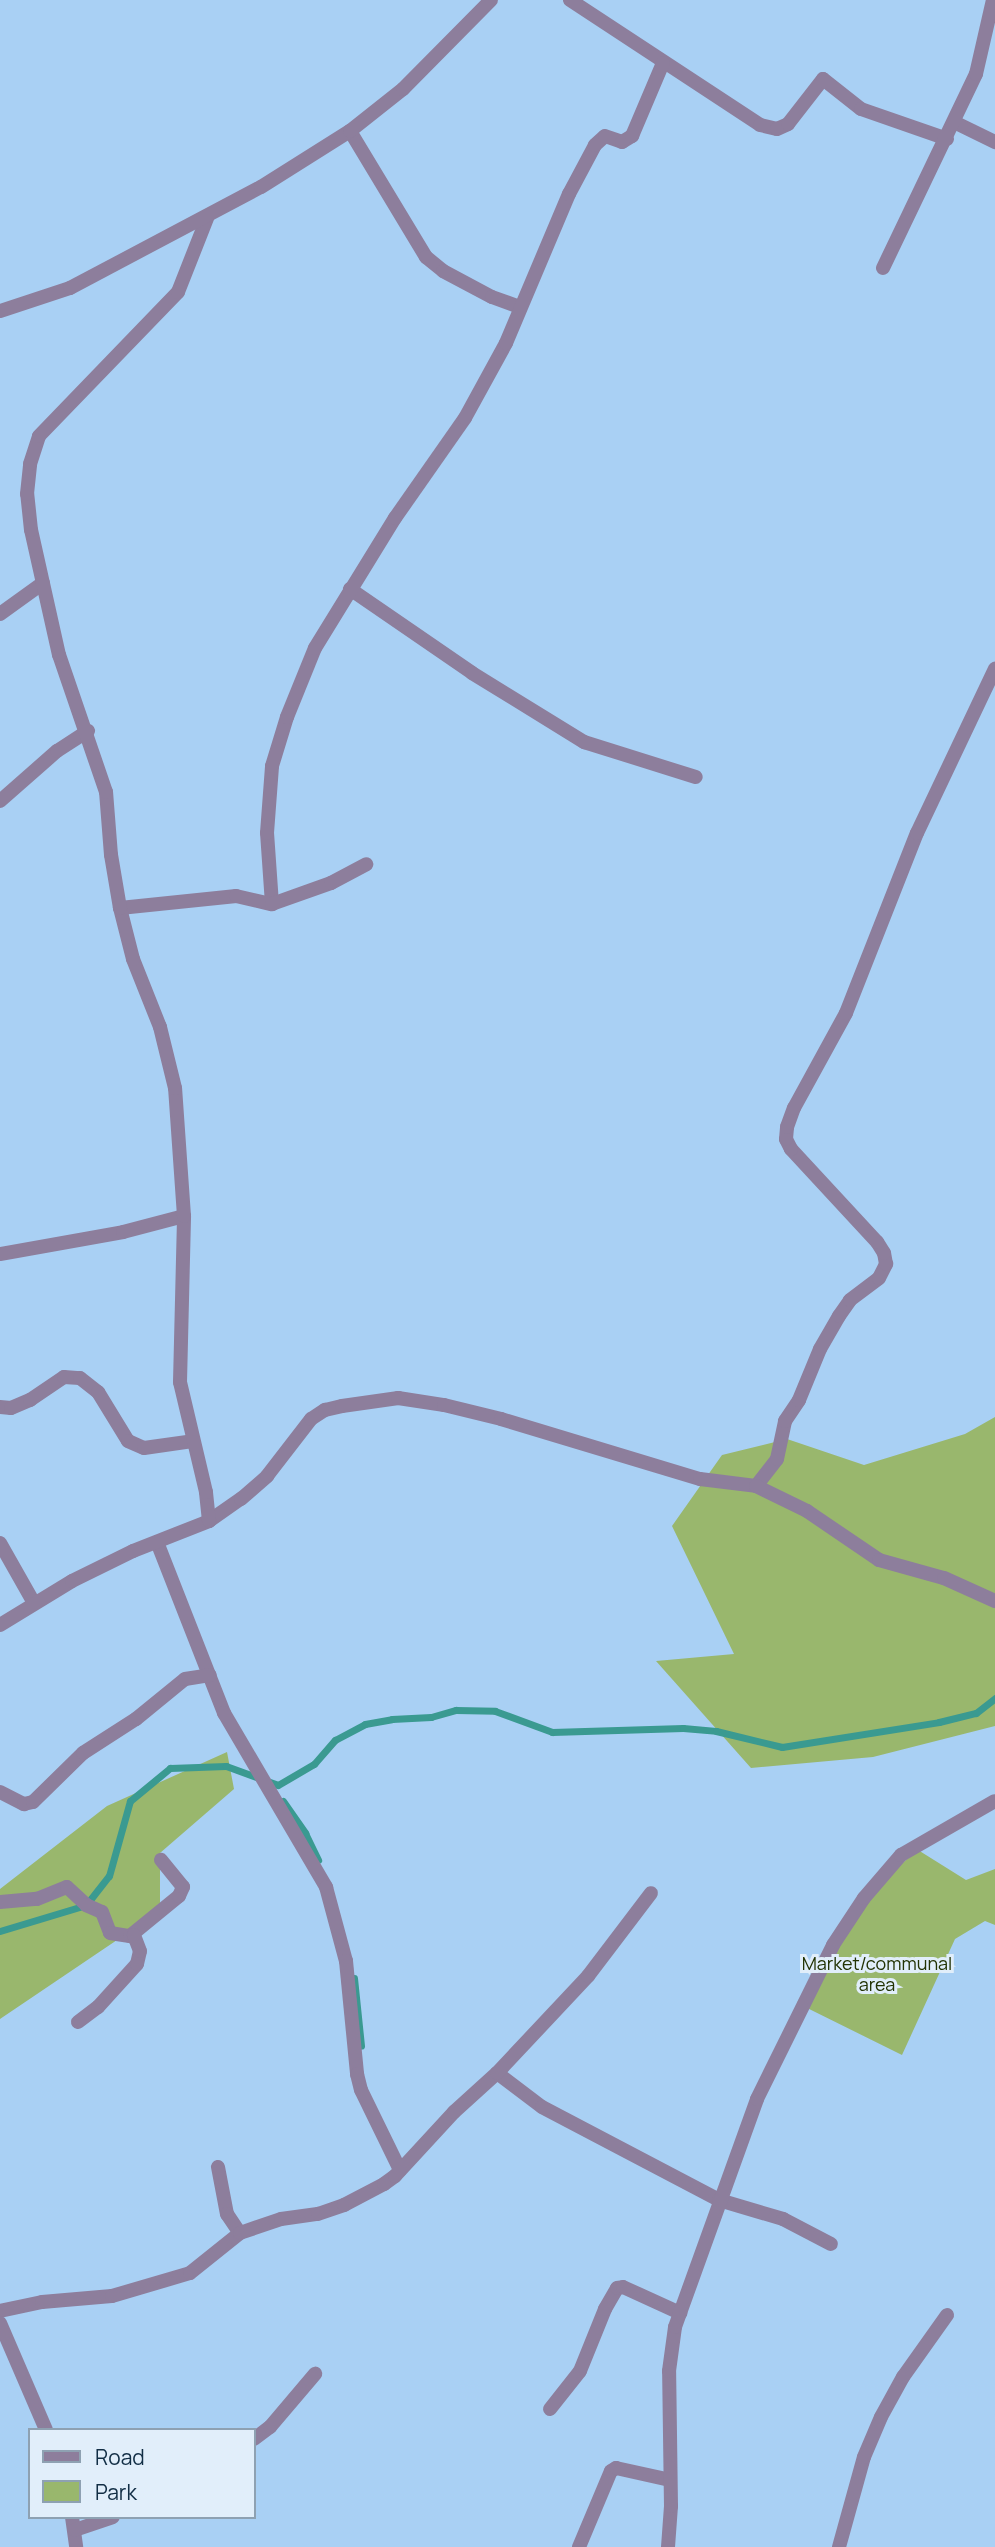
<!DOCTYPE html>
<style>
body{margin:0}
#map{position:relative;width:995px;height:2547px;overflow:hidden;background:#a9d0f4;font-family:Manrope,sans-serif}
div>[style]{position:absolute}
.green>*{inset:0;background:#99b76d}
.stream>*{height:7px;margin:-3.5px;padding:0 3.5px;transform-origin:3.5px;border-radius:3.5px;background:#3a9a91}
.minor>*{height:14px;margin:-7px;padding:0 7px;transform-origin:7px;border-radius:7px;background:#8d7e9c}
.tertiary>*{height:14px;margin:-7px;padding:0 7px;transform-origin:7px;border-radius:7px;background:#8d7e9c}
span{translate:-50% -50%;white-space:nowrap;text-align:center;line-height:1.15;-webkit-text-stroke:6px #e1eefa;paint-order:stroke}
.park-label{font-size:18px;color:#223203}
.legend{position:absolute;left:28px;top:2428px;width:228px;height:91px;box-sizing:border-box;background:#e1eefa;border:2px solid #8ea1b2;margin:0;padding:9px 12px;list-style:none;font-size:21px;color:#122e45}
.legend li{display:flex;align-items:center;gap:14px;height:35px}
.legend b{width:35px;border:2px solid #8ea1b2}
</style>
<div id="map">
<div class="green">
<i style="clip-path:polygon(995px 1417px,995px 1726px,873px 1757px,751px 1768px,656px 1661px,734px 1654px,672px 1526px,722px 1455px,787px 1439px,864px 1465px,965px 1434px)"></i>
<i style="clip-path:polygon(227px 1752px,234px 1789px,160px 1853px,160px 1911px,0 2019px,0 1889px,107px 1806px)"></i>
<i style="clip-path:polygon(918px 1850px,966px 1880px,995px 1869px,995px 1925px,985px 1921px,955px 1939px,902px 2055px,797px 2003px,851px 1906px)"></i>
</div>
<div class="stream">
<i style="left:283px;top:1801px;width:39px;rotate:55deg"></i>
<i style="left:305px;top:1833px;width:30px;rotate:64deg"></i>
<i style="left:0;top:1931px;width:90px;rotate:-16.8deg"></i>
<i style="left:86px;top:1905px;width:37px;rotate:-52deg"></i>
<i style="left:109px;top:1876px;width:78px;rotate:-74.4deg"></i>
<i style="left:130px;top:1801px;width:52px;rotate:-39.5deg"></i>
<i style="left:170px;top:1768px;width:56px;rotate:-2deg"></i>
<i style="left:226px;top:1766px;width:55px;rotate:20.1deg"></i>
<i style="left:278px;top:1785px;width:42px;rotate:-30.3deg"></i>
<i style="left:314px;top:1764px;width:32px;rotate:-49deg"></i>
<i style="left:335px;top:1740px;width:34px;rotate:-28deg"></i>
<i style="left:365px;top:1724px;width:27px;rotate:-10deg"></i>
<i style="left:392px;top:1719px;width:39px;rotate:-3deg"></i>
<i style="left:431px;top:1717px;width:26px;rotate:-16deg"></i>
<i style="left:456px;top:1710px;width:39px;rotate:1deg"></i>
<i style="left:495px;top:1711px;width:61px;rotate:20.2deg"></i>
<i style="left:552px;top:1732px;width:131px;rotate:-1.7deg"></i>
<i style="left:683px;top:1728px;width:33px;rotate:5deg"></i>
<i style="left:716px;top:1731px;width:68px;rotate:13.6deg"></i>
<i style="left:782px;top:1747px;width:159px;rotate:-9deg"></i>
<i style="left:939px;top:1722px;width:38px;rotate:-14deg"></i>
<i style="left:976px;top:1713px;width:24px;rotate:-38deg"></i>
<i style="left:354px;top:1978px;width:68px;rotate:84.1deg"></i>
</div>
<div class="minor">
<i style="left:570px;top:0;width:227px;rotate:33.3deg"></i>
<i style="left:760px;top:125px;width:17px;rotate:13deg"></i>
<i style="left:777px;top:129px;width:12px;rotate:-24deg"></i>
<i style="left:788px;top:124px;width:57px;rotate:-52.1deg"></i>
<i style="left:823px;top:79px;width:48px;rotate:38.3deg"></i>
<i style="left:861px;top:109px;width:91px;rotate:19.2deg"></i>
<i style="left:954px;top:122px;width:46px;rotate:26deg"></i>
<i style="left:350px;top:131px;width:147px;rotate:58.9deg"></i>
<i style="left:426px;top:257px;width:22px;rotate:39deg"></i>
<i style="left:443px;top:271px;width:55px;rotate:28deg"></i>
<i style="left:492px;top:297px;width:29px;rotate:20deg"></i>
<i style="left:883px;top:268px;width:215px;rotate:-64.4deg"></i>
<i style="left:976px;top:74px;width:76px;rotate:-77.1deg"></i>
<i style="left:350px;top:589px;width:148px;rotate:34.5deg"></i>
<i style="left:472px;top:673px;width:132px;rotate:31.6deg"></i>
<i style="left:584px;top:742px;width:117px;rotate:17.4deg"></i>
<i style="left:0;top:614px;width:53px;rotate:-35.8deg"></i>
<i style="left:0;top:801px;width:76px;rotate:-41.3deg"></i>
<i style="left:57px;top:751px;width:37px;rotate:-33deg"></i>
<i style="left:272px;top:904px;width:71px;rotate:-94deg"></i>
<i style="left:267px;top:833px;width:67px;rotate:-85.7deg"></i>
<i style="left:272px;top:766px;width:51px;rotate:-73deg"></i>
<i style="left:287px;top:717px;width:74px;rotate:-67.9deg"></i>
<i style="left:315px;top:648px;width:153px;rotate:-58.4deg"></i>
<i style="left:395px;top:518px;width:122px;rotate:-55deg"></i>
<i style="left:465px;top:418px;width:85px;rotate:-61.3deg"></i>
<i style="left:506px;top:343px;width:162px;rotate:-67.1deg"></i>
<i style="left:569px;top:194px;width:55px;rotate:-62deg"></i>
<i style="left:595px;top:145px;width:13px;rotate:-42deg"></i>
<i style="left:605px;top:136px;width:18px;rotate:19deg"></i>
<i style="left:622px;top:142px;width:12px;rotate:-31deg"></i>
<i style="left:632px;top:136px;width:79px;rotate:-67deg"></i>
<i style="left:120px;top:908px;width:117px;rotate:-5.9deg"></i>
<i style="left:236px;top:896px;width:37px;rotate:13deg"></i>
<i style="left:272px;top:904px;width:63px;rotate:-19.6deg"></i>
<i style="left:331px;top:883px;width:40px;rotate:-28deg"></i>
<i style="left:0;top:1254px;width:125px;rotate:-10.1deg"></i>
<i style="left:123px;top:1232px;width:63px;rotate:-14.7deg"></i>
<i style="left:0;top:1407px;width:11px;rotate:5deg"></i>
<i style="left:11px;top:1408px;width:21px;rotate:-23deg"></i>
<i style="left:30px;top:1400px;width:41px;rotate:-34.1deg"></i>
<i style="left:64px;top:1377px;width:16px;rotate:4deg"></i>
<i style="left:80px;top:1378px;width:23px;rotate:38deg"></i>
<i style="left:98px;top:1392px;width:57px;rotate:58.5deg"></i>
<i style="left:128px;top:1441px;width:17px;rotate:24deg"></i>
<i style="left:144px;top:1448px;width:49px;rotate:-8.1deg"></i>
<i style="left:756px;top:1486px;width:34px;rotate:-52deg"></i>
<i style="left:777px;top:1459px;width:39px;rotate:-78deg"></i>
<i style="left:785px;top:1421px;width:25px;rotate:-56deg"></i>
<i style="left:799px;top:1400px;width:55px;rotate:-67.6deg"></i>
<i style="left:820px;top:1349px;width:38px;rotate:-60deg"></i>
<i style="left:839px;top:1316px;width:19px;rotate:-55deg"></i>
<i style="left:850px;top:1300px;width:36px;rotate:-37deg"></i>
<i style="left:879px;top:1278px;width:16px;rotate:-63deg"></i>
<i style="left:886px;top:1264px;width:11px;rotate:-100deg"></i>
<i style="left:884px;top:1253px;width:13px;rotate:-122deg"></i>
<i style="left:877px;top:1242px;width:127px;rotate:-132.8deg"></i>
<i style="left:791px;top:1149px;width:11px;rotate:-117deg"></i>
<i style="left:786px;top:1139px;width:12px;rotate:-85deg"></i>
<i style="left:787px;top:1127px;width:20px;rotate:-70deg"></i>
<i style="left:794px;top:1108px;width:108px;rotate:-61.3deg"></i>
<i style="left:846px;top:1013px;width:193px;rotate:-68.5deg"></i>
<i style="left:917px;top:833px;width:182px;rotate:-64.6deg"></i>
<i style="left:209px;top:1521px;width:39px;rotate:-35deg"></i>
<i style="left:241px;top:1499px;width:35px;rotate:-41deg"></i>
<i style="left:267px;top:1476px;width:72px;rotate:-52.3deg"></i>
<i style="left:311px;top:1419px;width:17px;rotate:-33deg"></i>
<i style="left:325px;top:1410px;width:17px;rotate:-13deg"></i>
<i style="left:342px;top:1406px;width:57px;rotate:-8.1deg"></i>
<i style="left:398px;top:1398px;width:47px;rotate:8.7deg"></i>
<i style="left:444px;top:1405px;width:59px;rotate:13.8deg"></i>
<i style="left:501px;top:1419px;width:208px;rotate:16.8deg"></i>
<i style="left:700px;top:1479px;width:56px;rotate:7.1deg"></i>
<i style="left:756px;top:1486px;width:57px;rotate:26.1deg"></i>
<i style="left:807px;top:1511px;width:87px;rotate:34.2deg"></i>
<i style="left:879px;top:1560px;width:67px;rotate:15.5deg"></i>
<i style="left:944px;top:1578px;width:56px;rotate:24.3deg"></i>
<i style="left:157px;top:1542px;width:184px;rotate:68.6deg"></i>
<i style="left:224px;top:1713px;width:202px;rotate:59.6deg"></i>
<i style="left:326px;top:1887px;width:77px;rotate:74.9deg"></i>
<i style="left:346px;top:1961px;width:114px;rotate:84.4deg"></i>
<i style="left:357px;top:2074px;width:16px;rotate:76deg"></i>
<i style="left:361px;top:2090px;width:89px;rotate:64deg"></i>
<i style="left:0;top:1543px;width:69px;rotate:60.5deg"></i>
<i style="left:0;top:1625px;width:84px;rotate:-31.4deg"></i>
<i style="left:72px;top:1581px;width:68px;rotate:-26.2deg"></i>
<i style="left:133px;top:1551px;width:82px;rotate:-21.5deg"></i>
<i style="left:209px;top:1521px;width:29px;rotate:-96deg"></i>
<i style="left:206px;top:1492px;width:113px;rotate:-103.3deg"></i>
<i style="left:180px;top:1382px;width:166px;rotate:-88.6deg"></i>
<i style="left:184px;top:1216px;width:128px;rotate:-94deg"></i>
<i style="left:175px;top:1088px;width:63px;rotate:-103.8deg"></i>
<i style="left:160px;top:1027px;width:73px;rotate:-111.7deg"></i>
<i style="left:133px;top:959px;width:53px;rotate:-104.3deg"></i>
<i style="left:120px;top:908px;width:54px;rotate:-99.6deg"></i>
<i style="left:111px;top:855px;width:63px;rotate:-94.5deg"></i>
<i style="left:106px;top:792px;width:145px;rotate:-108.9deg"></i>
<i style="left:59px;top:655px;width:128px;rotate:-102.6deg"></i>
<i style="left:31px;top:530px;width:36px;rotate:-96deg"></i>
<i style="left:27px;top:494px;width:30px;rotate:-84deg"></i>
<i style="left:30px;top:464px;width:29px;rotate:-72deg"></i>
<i style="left:39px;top:436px;width:200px;rotate:-46deg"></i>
<i style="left:178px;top:292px;width:82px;rotate:-68.5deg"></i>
<i style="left:0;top:1792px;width:27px;rotate:27deg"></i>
<i style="left:24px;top:1804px;width:9px;rotate:-13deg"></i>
<i style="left:33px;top:1802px;width:70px;rotate:-44.4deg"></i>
<i style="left:83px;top:1753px;width:63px;rotate:-32.7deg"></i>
<i style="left:136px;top:1719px;width:63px;rotate:-39.2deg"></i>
<i style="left:185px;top:1679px;width:25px;rotate:-9deg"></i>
<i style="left:0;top:1902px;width:37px;rotate:-5deg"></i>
<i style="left:37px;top:1899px;width:32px;rotate:-22deg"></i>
<i style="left:67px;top:1887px;width:26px;rotate:43deg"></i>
<i style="left:86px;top:1905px;width:17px;rotate:24deg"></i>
<i style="left:102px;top:1912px;width:22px;rotate:69deg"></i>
<i style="left:110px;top:1933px;width:20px;rotate:9deg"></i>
<i style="left:130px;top:1936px;width:63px;rotate:-39.2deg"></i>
<i style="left:179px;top:1896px;width:10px;rotate:-66deg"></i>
<i style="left:183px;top:1887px;width:35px;rotate:-129deg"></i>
<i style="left:78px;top:2022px;width:25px;rotate:-37deg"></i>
<i style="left:98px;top:2007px;width:58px;rotate:-47.8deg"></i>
<i style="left:137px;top:1964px;width:13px;rotate:-77deg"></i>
<i style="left:140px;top:1951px;width:17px;rotate:-111deg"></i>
<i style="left:497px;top:2073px;width:56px;rotate:37.1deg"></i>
<i style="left:542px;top:2107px;width:200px;rotate:27.7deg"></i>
<i style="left:719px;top:2200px;width:67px;rotate:16.5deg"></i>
<i style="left:783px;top:2219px;width:54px;rotate:27.5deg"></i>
<i style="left:218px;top:2167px;width:48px;rotate:79.2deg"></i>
<i style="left:227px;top:2214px;width:23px;rotate:56deg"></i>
<i style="left:0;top:2311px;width:43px;rotate:-12.1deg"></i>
<i style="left:42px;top:2302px;width:70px;rotate:-4.9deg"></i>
<i style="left:112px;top:2296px;width:81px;rotate:-16.4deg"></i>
<i style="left:190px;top:2273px;width:64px;rotate:-38.7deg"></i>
<i style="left:240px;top:2233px;width:43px;rotate:-18.9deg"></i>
<i style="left:281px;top:2219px;width:37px;rotate:-8deg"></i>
<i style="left:318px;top:2214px;width:28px;rotate:-19deg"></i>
<i style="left:344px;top:2205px;width:45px;rotate:-27.7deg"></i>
<i style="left:384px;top:2184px;width:14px;rotate:-36deg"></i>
<i style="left:395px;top:2176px;width:87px;rotate:-47.3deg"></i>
<i style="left:454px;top:2112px;width:58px;rotate:-42.2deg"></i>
<i style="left:497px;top:2073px;width:133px;rotate:-46.8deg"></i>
<i style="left:588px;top:1976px;width:104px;rotate:-52.8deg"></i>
<i style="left:0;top:2323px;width:116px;rotate:66.7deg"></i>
<i style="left:550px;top:2409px;width:48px;rotate:-51.7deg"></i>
<i style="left:580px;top:2371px;width:67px;rotate:-68deg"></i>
<i style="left:605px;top:2309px;width:24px;rotate:-60deg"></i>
<i style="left:617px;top:2288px;width:6px;rotate:-9deg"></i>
<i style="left:623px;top:2287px;width:63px;rotate:24.5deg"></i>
<i style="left:254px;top:2439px;width:20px;rotate:-37deg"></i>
<i style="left:270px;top:2427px;width:70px;rotate:-49.7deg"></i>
<i style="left:72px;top:2517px;width:30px;rotate:82deg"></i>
<i style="left:75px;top:2530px;width:40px;rotate:-18.9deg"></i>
<i style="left:579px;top:2547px;width:82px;rotate:-67.2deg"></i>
<i style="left:611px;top:2471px;width:6px;rotate:-31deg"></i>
<i style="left:616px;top:2468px;width:55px;rotate:12.5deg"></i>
<i style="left:668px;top:2547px;width:41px;rotate:-85.8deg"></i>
<i style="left:671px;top:2506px;width:135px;rotate:-90.8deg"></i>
<i style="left:669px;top:2371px;width:44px;rotate:-82.2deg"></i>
<i style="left:675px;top:2327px;width:242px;rotate:-70.2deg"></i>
<i style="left:757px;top:2099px;width:172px;rotate:-63.7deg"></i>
<i style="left:833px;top:1945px;width:56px;rotate:-56.6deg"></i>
<i style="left:864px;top:1898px;width:57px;rotate:-49.3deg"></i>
<i style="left:901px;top:1855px;width:108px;rotate:-29.9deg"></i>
<i style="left:839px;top:2547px;width:93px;rotate:-74.5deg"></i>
<i style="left:864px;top:2457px;width:43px;rotate:-67deg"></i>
<i style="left:881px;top:2417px;width:46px;rotate:-61.2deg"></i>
<i style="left:903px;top:2377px;width:76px;rotate:-54.6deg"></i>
</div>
<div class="tertiary">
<i style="left:0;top:311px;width:74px;rotate:-18.2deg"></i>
<i style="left:70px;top:288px;width:216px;rotate:-27.9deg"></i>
<i style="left:261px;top:187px;width:105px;rotate:-32.2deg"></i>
<i style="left:350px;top:131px;width:68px;rotate:-38.4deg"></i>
<i style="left:403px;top:89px;width:125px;rotate:-45.3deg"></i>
</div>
<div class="park-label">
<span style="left:877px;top:1974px">Market/communal<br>area</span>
</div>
<ul class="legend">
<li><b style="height:9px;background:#8d7e9c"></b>Road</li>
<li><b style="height:19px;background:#99b76d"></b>Park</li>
</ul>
</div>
